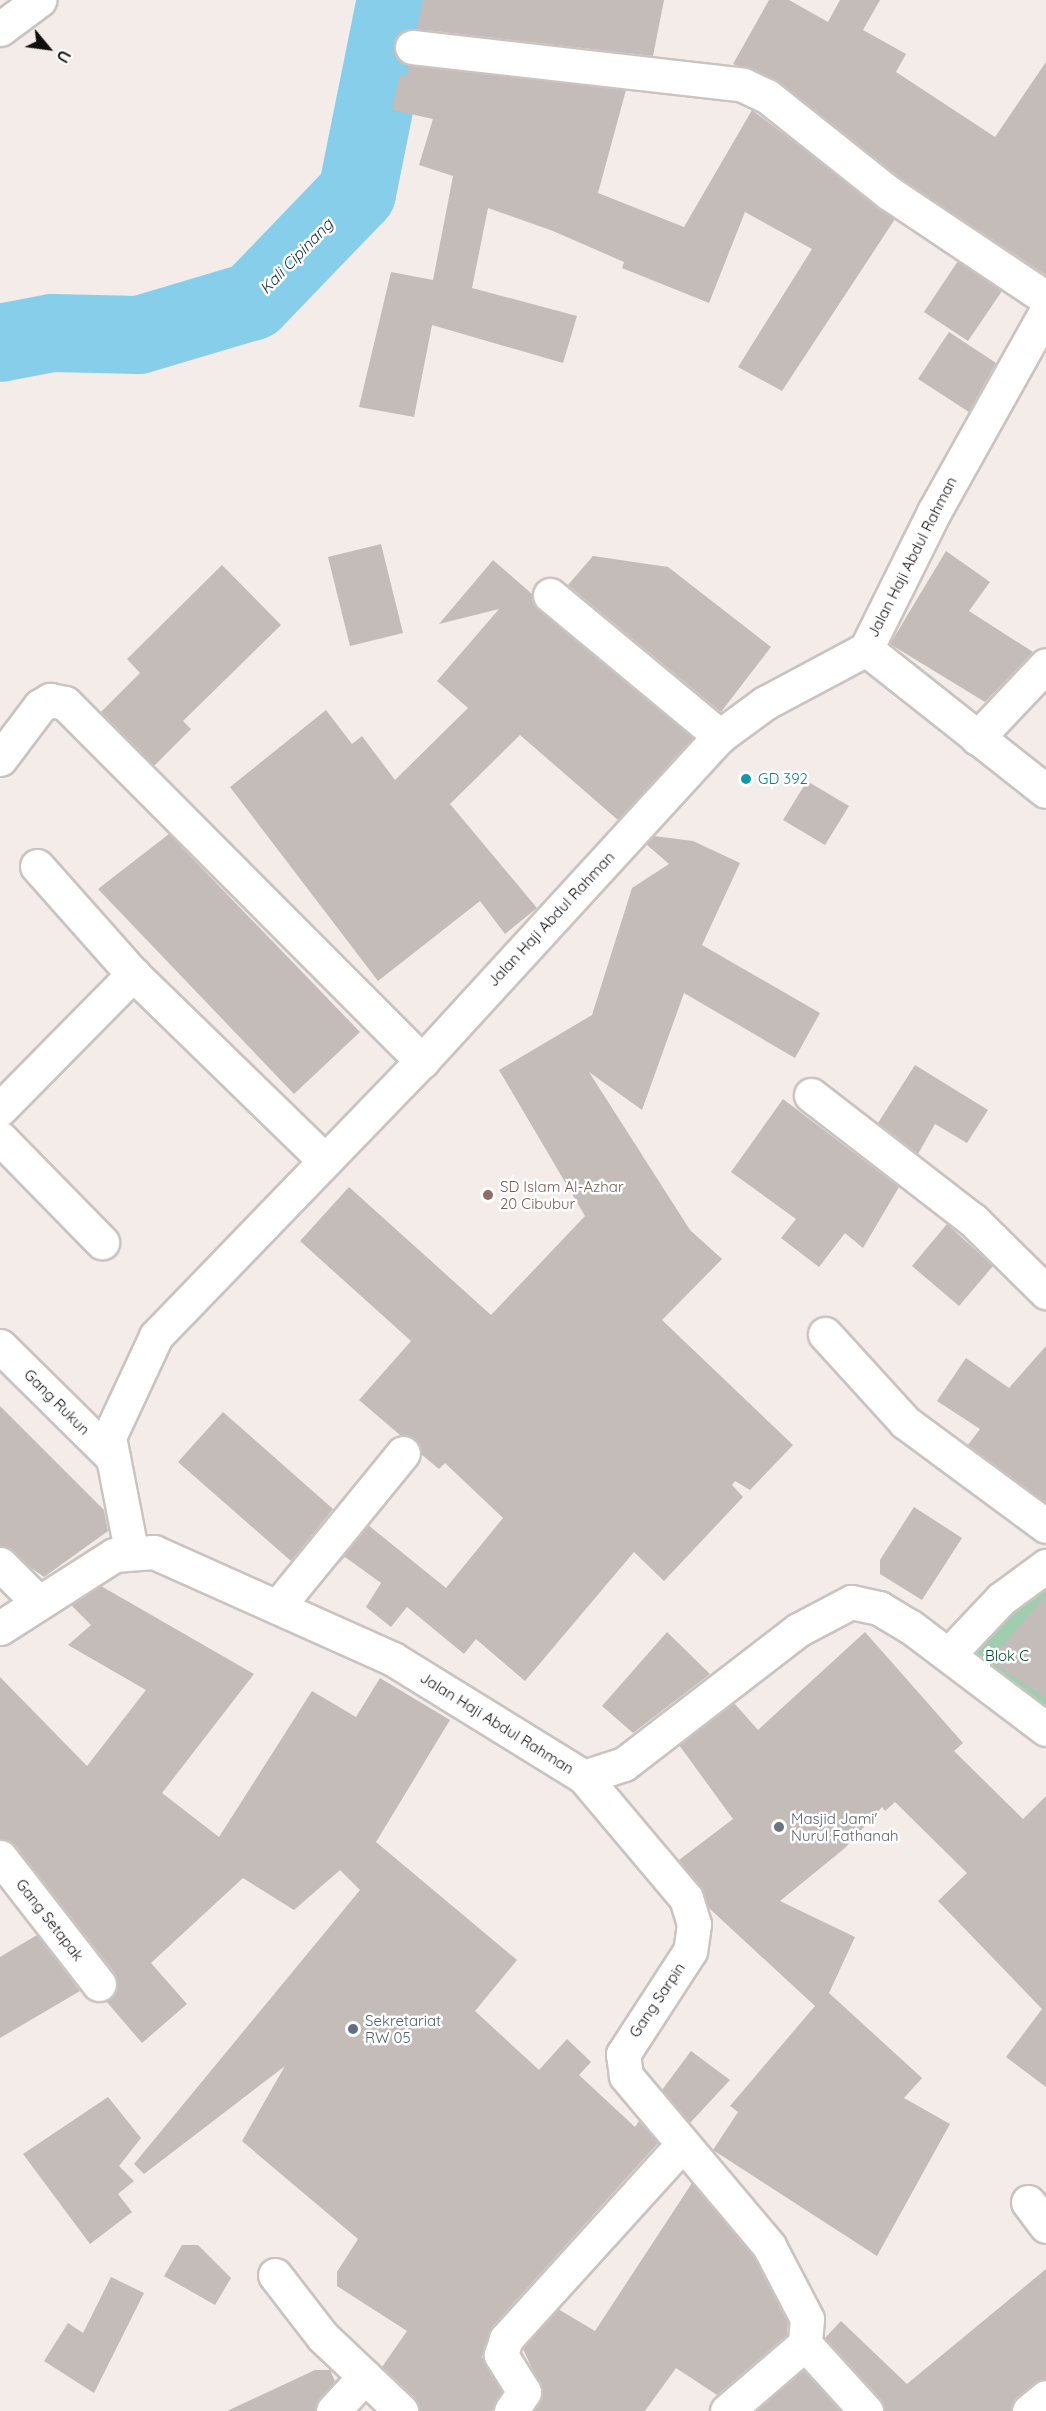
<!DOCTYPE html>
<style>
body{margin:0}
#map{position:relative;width:1046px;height:2411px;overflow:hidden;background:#f3ece9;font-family:Quicksand,sans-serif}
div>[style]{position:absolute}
.green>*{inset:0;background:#9ecdaf}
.river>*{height:78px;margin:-39px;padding:0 39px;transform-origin:39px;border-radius:39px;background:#86ceea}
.building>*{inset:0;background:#c3bcb9}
.roads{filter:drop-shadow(2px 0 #cac3c0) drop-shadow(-2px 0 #cac3c0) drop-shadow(0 2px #cac3c0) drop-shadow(0 -2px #cac3c0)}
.street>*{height:33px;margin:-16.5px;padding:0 16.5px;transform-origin:16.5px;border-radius:16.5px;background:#fff}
.secondary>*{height:33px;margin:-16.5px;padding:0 16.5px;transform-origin:16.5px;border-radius:16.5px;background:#fff}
.dots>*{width:16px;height:16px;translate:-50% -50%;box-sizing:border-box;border:3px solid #fff;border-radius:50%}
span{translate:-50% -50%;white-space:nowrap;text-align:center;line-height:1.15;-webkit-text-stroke:5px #fff;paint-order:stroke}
.street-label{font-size:15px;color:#110f0d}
.culture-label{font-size:15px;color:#0d838f}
.left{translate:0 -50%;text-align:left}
.education-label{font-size:15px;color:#785e54}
.park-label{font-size:15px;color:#024f2e}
.worship-label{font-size:15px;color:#5b616d}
.service-label{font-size:15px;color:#4e5e75}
.water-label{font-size:16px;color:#0c2f3b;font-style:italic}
.north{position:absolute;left:18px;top:18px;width:60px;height:60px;-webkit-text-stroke:4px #fff;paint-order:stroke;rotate:119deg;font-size:16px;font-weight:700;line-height:24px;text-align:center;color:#110f0d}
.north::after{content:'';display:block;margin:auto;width:21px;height:27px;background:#110f0d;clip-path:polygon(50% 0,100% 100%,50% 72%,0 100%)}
</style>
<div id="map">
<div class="green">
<i style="clip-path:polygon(1046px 1573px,1046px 1747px,949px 1654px)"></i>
</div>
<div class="river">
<i style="left:0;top:343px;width:53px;rotate:-10.9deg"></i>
<i style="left:52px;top:333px;width:87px;rotate:1.3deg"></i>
<i style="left:139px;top:335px;width:119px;rotate:-16.6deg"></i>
<i style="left:253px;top:301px;width:150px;rotate:-46.1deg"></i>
<i style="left:357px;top:193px;width:197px;rotate:-78.6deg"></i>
</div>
<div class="building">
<i style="clip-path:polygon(423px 0,664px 0,653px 56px,417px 29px)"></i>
<i style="clip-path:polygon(769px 0,789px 0,828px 22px,840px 0,880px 0,863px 30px,906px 54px,896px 72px,995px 137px,1046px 62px,1046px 275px,900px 178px,778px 81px,733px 64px)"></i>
<i style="clip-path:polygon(409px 65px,626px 90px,598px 193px,684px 227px,752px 110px,895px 219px,782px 391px,738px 367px,812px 249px,745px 212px,709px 303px,622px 268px,624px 262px,553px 231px,488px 208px,472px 288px,577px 316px,563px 363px,432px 325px,414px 417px,359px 407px,391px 272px,433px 280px,453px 176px,419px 165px,433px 119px,392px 110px,400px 75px,407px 76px)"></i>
<i style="clip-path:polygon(958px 261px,1002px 291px,968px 341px,924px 312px)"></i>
<i style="clip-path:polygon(949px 332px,996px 363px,969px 412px,918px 379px)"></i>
<i style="clip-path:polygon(381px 544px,403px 633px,350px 646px,328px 557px)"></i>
<i style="clip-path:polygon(946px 551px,990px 582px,969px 611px,1033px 652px,985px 702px,890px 644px)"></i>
<i style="clip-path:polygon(593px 556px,668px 567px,771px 647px,721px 712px,568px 585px)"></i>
<i style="clip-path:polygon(493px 560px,532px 594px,538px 609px,693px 738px,618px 820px,520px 735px,450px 804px,537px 908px,505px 934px,480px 901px,378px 981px,230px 787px,326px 710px,352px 744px,362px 736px,395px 780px,468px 708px,437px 681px,499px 609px,439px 624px)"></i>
<i style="clip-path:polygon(222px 565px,281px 625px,183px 721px,191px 729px,154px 766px,101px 712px,140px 673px,127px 659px)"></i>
<i style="clip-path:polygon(807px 781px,849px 806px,825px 845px,783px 820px)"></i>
<i style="clip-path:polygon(169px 834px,360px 1032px,294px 1094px,98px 889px)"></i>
<i style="clip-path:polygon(654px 836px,693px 841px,740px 863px,702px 945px,820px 1013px,795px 1058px,684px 993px,642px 1110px,589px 1072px,690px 1230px,722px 1259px,662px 1320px,793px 1445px,750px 1490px,735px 1481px,732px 1485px,743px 1497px,664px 1581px,634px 1552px,525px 1681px,476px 1639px,464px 1654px,407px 1607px,391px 1627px,366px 1607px,381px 1583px,345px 1557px,327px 1575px,368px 1525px,446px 1588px,503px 1518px,445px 1463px,439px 1469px,421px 1454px,415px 1439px,400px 1435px,359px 1400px,411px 1341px,300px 1241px,349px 1187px,491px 1315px,585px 1216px,499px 1070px,592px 1015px,632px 888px,669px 864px,646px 844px)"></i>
<i style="clip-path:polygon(915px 1065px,988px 1110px,967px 1143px,935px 1124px,918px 1154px,878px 1123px)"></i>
<i style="clip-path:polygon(783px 1099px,899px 1187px,863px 1248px,845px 1233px,819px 1267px,781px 1238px,796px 1219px,731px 1172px)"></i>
<i style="clip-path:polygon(947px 1224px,993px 1266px,959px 1306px,912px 1266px)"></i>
<i style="clip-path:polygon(1046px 1346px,1046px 1503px,968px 1445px,980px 1429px,937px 1401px,966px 1358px,1009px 1388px)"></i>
<i style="clip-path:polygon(0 1406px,104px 1510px,108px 1531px,44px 1577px,0 1546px)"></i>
<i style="clip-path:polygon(223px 1412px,333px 1509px,291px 1561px,178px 1462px)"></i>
<i style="clip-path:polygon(914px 1507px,962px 1538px,922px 1600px,880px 1574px,880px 1560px)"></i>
<i style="clip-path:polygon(101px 1586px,254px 1674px,162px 1793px,219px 1837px,312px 1691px,356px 1717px,380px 1678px,450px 1720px,376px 1842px,517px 1960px,475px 2011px,539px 2070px,567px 2039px,591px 2062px,579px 2075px,635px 2127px,639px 2121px,658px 2143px,492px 2327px,482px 2357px,502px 2392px,492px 2411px,419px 2411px,414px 2397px,382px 2367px,407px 2331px,337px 2286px,337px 2272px,358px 2239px,242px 2141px,285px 2066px,144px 2174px,134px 2164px,360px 1890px,340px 1870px,294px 1910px,243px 1878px,151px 1963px,187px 2004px,142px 2043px,106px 2001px,117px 1990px,114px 1972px,15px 1845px,0 1839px,0 1677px,87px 1766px,146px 1690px,68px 1645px,91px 1625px,71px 1605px)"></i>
<i style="clip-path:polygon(1046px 1595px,1046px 1698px,990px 1661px)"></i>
<i style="clip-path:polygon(667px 1632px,710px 1674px,633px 1733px,602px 1706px)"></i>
<i style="clip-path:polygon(865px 1632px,963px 1743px,954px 1751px,1023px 1819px,1046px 1796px,1046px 2087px,1006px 2057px,1042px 2009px,938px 1901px,967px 1873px,895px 1802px,885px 1811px,882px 1807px,845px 1848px,780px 1901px,855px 1937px,829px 1993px,922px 2078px,904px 2098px,950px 2124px,877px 2256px,713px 2150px,738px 2112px,730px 2106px,815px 2006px,710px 1909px,679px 1860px,733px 1819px,679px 1745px,734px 1703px,758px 1730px)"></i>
<i style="clip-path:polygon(37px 1935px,80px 1991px,0 2038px,0 1957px)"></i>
<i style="clip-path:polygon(691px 2051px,730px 2080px,690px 2123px,662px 2090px)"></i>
<i style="clip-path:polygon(108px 2097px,141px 2138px,119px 2166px,134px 2181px,118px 2194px,132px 2212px,90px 2244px,23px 2154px)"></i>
<i style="clip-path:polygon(692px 2183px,753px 2256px,788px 2323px,787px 2335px,717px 2395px,676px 2368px,645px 2411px,534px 2411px,543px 2392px,523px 2349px,558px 2309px,595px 2331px)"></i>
<i style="clip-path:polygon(182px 2245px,198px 2245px,231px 2278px,215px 2305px,164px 2276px)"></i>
<i style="clip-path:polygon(1046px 2269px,1046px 2379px,1017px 2397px,1011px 2411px,884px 2411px,880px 2398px,825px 2338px,841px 2321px,907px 2384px)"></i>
<i style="clip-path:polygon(111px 2277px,144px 2293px,94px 2393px,44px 2361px,68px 2323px,83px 2333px)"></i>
<i style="clip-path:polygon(315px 2370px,330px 2370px,335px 2381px,315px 2411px,227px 2411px)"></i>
<i style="clip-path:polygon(803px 2370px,841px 2411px,756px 2411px)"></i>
</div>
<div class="roads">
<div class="street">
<i style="left:0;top:29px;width:49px;rotate:-36.6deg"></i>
<i style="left:412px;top:47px;width:333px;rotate:6.5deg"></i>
<i style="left:743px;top:85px;width:26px;rotate:25deg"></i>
<i style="left:767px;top:96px;width:156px;rotate:38.5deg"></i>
<i style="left:889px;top:193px;width:189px;rotate:33.8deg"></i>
<i style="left:550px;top:595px;width:221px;rotate:39.7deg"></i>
<i style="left:866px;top:649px;width:229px;rotate:38.3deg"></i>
<i style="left:977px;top:738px;width:100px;rotate:-46.6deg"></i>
<i style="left:0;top:759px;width:66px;rotate:-53deg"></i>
<i style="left:40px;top:706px;width:12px;rotate:-31deg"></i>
<i style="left:50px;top:700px;width:15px;rotate:11deg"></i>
<i style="left:65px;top:703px;width:506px;rotate:45.08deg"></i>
<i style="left:37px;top:866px;width:144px;rotate:48.4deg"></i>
<i style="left:133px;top:974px;width:268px;rotate:44.2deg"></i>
<i style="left:811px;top:1095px;width:205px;rotate:37.7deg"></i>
<i style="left:973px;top:1220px;width:103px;rotate:44.6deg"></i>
<i style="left:0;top:1109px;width:190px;rotate:-45.4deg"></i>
<i style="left:0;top:1138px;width:146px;rotate:45.6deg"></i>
<i style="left:825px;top:1334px;width:119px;rotate:47.7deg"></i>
<i style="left:905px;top:1422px;width:175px;rotate:36.4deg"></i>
<i style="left:0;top:1346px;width:159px;rotate:44.7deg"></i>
<i style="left:131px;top:1550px;width:115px;rotate:-101deg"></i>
<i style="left:109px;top:1437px;width:111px;rotate:-65deg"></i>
<i style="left:156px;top:1336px;width:383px;rotate:-46deg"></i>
<i style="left:422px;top:1061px;width:441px;rotate:-47.5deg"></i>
<i style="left:720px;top:736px;width:56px;rotate:-36.3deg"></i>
<i style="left:765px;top:703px;width:115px;rotate:-28.1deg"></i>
<i style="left:866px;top:649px;width:153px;rotate:-63.6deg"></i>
<i style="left:934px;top:512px;width:229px;rotate:-60.8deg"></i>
<i style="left:0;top:1564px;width:55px;rotate:45deg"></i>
<i style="left:279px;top:1605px;width:196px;rotate:-50.8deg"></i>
<i style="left:949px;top:1654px;width:76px;rotate:-46.6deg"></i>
<i style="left:1001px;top:1599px;width:56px;rotate:-36.3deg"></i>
<i style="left:584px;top:1777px;width:158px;rotate:49.9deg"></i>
<i style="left:686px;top:1898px;width:27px;rotate:73deg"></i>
<i style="left:694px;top:1924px;width:27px;rotate:98deg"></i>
<i style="left:690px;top:1951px;width:123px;rotate:123deg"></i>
<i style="left:623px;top:2054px;width:22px;rotate:82deg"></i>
<i style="left:626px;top:2076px;width:222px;rotate:49.9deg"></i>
<i style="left:769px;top:2246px;width:82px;rotate:62.5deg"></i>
<i style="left:807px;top:2319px;width:25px;rotate:95deg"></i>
<i style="left:0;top:1857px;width:161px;rotate:52.1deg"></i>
<i style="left:1028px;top:2202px;width:30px;rotate:53deg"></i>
<i style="left:275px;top:2275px;width:78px;rotate:52.3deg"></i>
<i style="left:323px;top:2337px;width:108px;rotate:43.5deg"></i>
<i style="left:805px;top:2344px;width:91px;rotate:47.7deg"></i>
<i style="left:333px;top:2411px;width:47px;rotate:-47.6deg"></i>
<i style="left:511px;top:2411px;width:23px;rotate:-56deg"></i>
<i style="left:524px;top:2392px;width:44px;rotate:-121.9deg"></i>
<i style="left:501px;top:2355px;width:17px;rotate:-73deg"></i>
<i style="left:506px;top:2339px;width:262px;rotate:-47.8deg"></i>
<i style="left:727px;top:2411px;width:103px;rotate:-40.7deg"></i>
<i style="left:1029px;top:2411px;width:22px;rotate:-39deg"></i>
</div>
<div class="secondary">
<i style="left:0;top:1628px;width:135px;rotate:-32.6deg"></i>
<i style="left:114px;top:1555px;width:40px;rotate:-4.3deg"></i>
<i style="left:154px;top:1552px;width:262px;rotate:24.1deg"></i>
<i style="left:393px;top:1659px;width:225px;rotate:31.7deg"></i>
<i style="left:584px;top:1777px;width:42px;rotate:-18deg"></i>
<i style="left:624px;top:1764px;width:220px;rotate:-37.6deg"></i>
<i style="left:798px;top:1630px;width:60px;rotate:-27.8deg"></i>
<i style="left:851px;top:1602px;width:29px;rotate:12deg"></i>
<i style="left:879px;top:1608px;width:37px;rotate:31deg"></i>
<i style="left:911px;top:1627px;width:169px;rotate:37.1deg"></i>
</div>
</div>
<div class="dots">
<i style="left:746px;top:779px;background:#0f9aa8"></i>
<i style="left:488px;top:1195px;background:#8d6e63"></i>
<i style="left:779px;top:1827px;background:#6b7280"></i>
<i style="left:353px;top:2029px;background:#5c6f8a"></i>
</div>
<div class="street-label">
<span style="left:912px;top:557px;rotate:-63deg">Jalan Haji Abdul Rahman</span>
<span style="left:551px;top:919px;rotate:-47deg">Jalan Haji Abdul Rahman</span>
<span style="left:57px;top:1402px;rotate:45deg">Gang Rukun</span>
<span style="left:497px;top:1723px;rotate:32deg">Jalan Haji Abdul Rahman</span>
<span style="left:50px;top:1920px;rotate:52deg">Gang Setapak</span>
<span style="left:657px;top:2000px;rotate:-56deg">Gang Sarpin</span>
</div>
<div class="culture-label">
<span class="left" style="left:758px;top:779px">GD 392</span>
</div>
<div class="education-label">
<span class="left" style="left:500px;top:1195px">SD Islam Al-Azhar<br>20 Cibubur</span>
</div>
<div class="park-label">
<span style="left:1007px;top:1656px">Blok C</span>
</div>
<div class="worship-label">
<span class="left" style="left:791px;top:1827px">Masjid Jami'<br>Nurul Fathanah</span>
</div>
<div class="service-label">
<span class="left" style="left:365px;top:2029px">Sekretariat<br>RW 05</span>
</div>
<div class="water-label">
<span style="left:296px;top:256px;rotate:-46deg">Kali Cipinang</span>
</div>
<div class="north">U</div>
</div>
